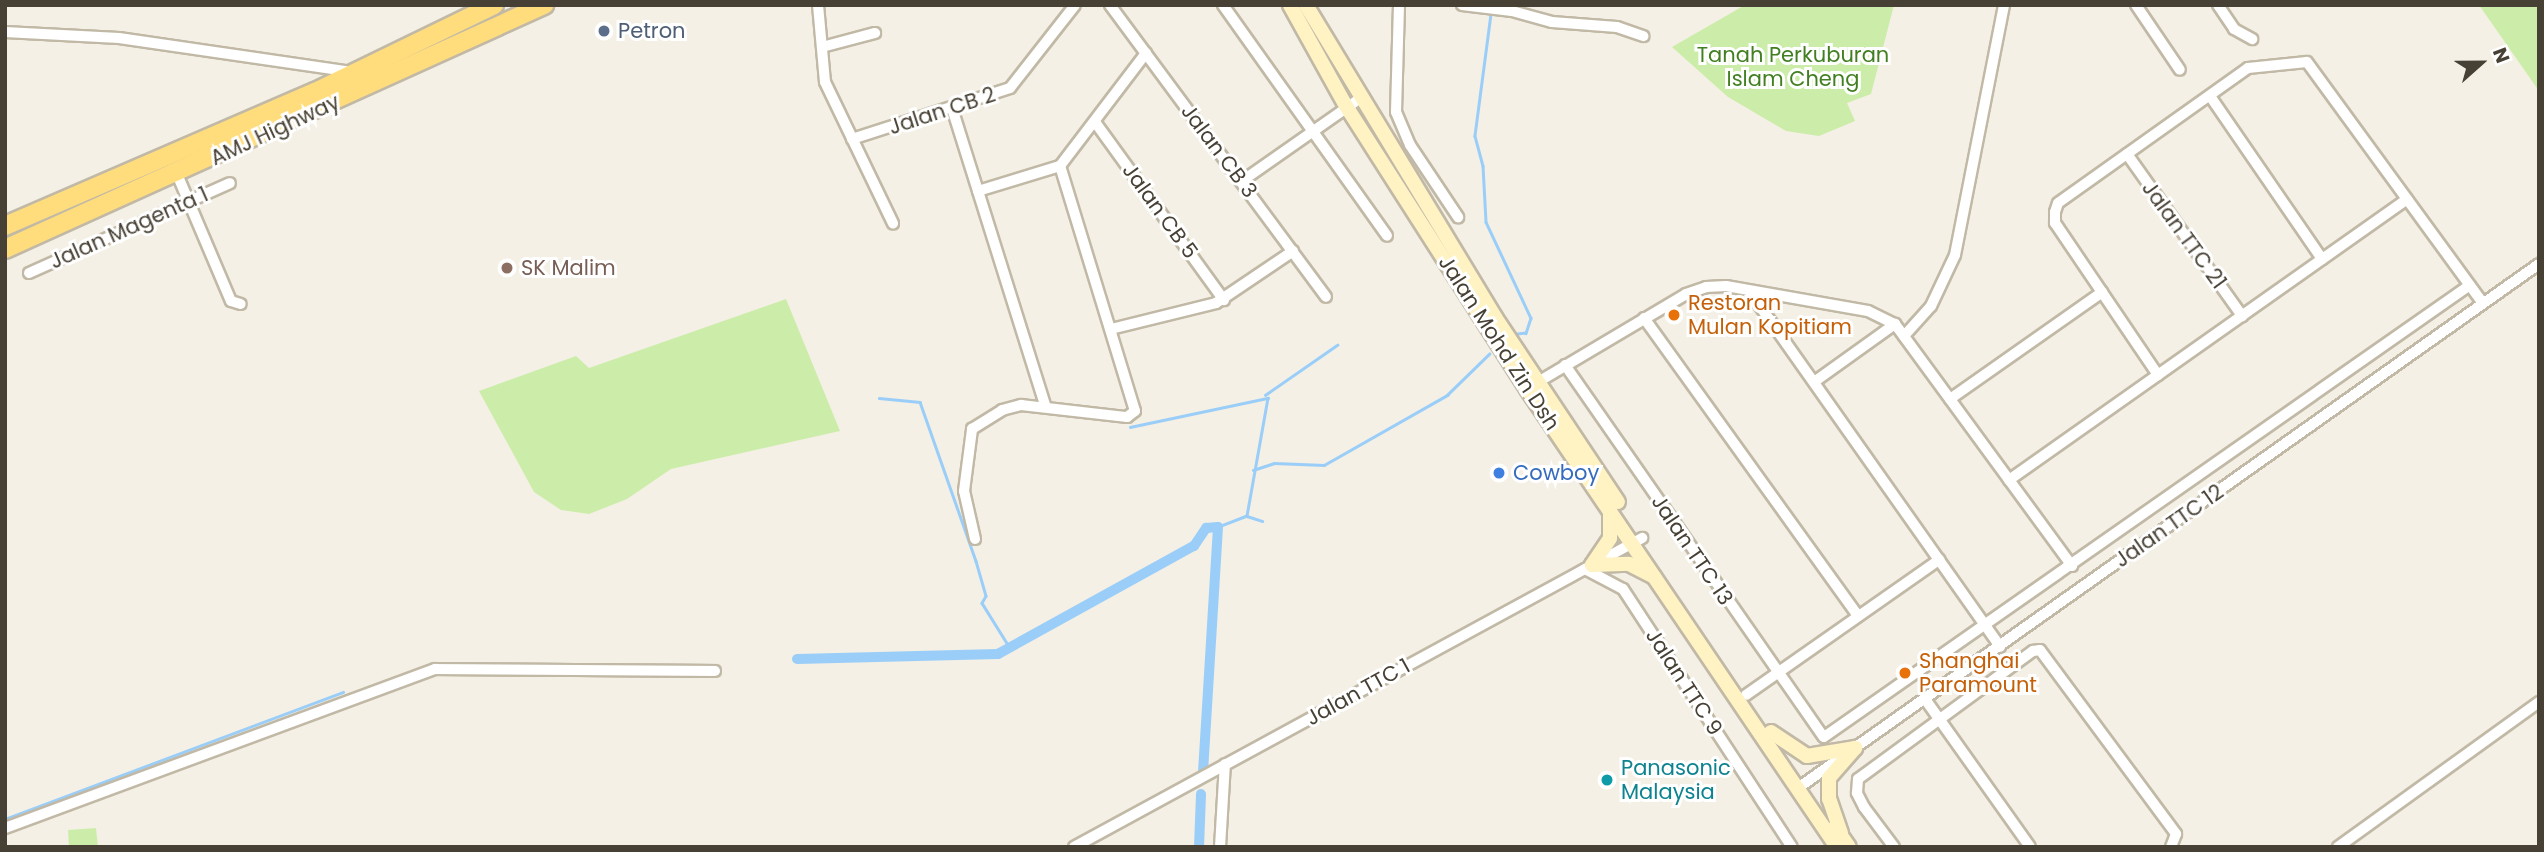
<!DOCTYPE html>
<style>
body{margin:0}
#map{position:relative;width:2544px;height:852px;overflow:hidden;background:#f4f0e5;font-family:Poppins,sans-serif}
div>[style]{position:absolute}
.green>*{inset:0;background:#cceda9}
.stream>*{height:2.5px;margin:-1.25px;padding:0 1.25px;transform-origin:1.25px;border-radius:1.25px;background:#9acef8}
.canal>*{height:10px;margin:-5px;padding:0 5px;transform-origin:5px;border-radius:5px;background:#9acef8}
.roads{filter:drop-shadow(2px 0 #c1b9a6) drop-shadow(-2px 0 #c1b9a6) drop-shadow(0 2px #c1b9a6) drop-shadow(0 -2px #c1b9a6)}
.minor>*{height:10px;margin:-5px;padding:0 5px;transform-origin:5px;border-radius:5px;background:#fff}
.secondary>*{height:14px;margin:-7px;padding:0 7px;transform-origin:7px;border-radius:7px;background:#fff3c4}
.trunk>*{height:18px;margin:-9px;padding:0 9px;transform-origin:9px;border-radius:9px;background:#ffdc7c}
.dots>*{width:19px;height:19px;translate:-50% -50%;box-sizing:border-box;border:4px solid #fff;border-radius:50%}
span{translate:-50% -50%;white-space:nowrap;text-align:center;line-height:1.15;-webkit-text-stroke:6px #fff;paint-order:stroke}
.service-label{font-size:21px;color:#4e5e75}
.left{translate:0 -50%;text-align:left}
.park-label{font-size:21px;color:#417f21}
.street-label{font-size:21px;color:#474034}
.education-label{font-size:21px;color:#785e54}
.food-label{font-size:21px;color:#c56008}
.shop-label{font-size:21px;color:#366cbe}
.culture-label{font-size:21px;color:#0d838f}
.frame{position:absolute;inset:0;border:7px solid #474034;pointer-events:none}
.north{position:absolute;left:2446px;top:28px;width:70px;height:70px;-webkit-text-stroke:5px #fff;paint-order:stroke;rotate:69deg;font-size:19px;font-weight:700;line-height:28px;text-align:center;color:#474034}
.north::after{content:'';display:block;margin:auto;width:24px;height:32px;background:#474034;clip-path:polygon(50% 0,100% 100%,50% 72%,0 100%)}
</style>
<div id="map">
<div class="green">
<i style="clip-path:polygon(1745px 5px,1894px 5px,1871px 94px,1847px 103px,1855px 121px,1819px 136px,1786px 131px,1728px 97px,1672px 47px)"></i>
<i style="clip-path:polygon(2479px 5px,2539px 5px,2539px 91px)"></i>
<i style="clip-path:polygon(786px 299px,840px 431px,671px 469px,627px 499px,589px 514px,561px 510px,534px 492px,479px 391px,576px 356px,589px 368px)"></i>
<i style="clip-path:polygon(96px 828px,98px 847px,69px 847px,68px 830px)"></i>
</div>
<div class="stream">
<i style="left:1491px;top:14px;width:123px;rotate:97.5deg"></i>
<i style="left:1475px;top:136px;width:31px;rotate:75deg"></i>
<i style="left:1483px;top:166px;width:56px;rotate:86.9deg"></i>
<i style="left:1486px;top:222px;width:106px;rotate:64.9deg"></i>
<i style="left:1531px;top:318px;width:16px;rotate:108deg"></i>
<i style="left:1526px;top:333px;width:8px;rotate:173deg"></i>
<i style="left:1265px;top:395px;width:88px;rotate:-34.8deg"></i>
<i style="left:879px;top:398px;width:41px;rotate:5.6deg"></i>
<i style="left:920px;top:402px;width:169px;rotate:70.6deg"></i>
<i style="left:976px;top:561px;width:36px;rotate:74deg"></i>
<i style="left:986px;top:596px;width:8px;rotate:120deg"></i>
<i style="left:982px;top:603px;width:53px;rotate:58.1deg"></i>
<i style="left:1130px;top:427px;width:141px;rotate:-11.9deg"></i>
<i style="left:1268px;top:398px;width:120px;rotate:100.1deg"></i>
<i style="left:1247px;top:516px;width:31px;rotate:159deg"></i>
<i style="left:1253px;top:470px;width:22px;rotate:-18deg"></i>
<i style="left:1274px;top:463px;width:50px;rotate:2.3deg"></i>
<i style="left:1324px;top:465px;width:142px;rotate:-29.6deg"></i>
<i style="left:1447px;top:395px;width:59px;rotate:-44.3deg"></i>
<i style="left:1247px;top:516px;width:16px;rotate:18deg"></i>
<i style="left:5px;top:819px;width:361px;rotate:-20.6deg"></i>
</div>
<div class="canal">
<i style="left:797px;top:659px;width:201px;rotate:-1.4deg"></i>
<i style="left:998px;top:654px;width:224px;rotate:-28.9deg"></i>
<i style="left:1194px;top:546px;width:22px;rotate:-56deg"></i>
<i style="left:1206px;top:528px;width:12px;rotate:-5deg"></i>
<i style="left:1218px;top:527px;width:245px;rotate:93.5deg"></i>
<i style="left:1199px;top:847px;width:53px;rotate:-87.8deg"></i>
</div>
<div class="roads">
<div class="minor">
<i style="left:818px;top:5px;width:77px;rotate:84.8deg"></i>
<i style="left:825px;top:82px;width:157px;rotate:64.3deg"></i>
<i style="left:1110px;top:5px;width:363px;rotate:53.5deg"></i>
<i style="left:1223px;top:5px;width:283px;rotate:54.6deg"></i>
<i style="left:1399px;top:5px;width:107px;rotate:91.6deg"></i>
<i style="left:1396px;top:112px;width:36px;rotate:67deg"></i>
<i style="left:1410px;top:145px;width:87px;rotate:56.3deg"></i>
<i style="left:1462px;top:5px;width:50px;rotate:6.8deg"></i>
<i style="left:1512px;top:11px;width:41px;rotate:15.4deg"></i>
<i style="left:1552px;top:22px;width:65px;rotate:4.4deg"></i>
<i style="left:1617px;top:27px;width:28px;rotate:19deg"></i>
<i style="left:2136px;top:5px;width:78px;rotate:55.9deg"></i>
<i style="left:2218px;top:5px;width:29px;rotate:56deg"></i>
<i style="left:2234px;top:29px;width:21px;rotate:29deg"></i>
<i style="left:5px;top:32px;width:114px;rotate:3deg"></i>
<i style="left:119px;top:38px;width:235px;rotate:8.3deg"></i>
<i style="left:822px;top:47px;width:55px;rotate:-14.8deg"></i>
<i style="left:2210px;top:96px;width:198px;rotate:55.5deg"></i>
<i style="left:952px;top:108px;width:311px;rotate:72.6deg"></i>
<i style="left:1095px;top:122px;width:220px;rotate:54.1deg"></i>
<i style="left:852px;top:139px;width:166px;rotate:-17.9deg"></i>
<i style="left:1010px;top:88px;width:105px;rotate:-51.9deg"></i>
<i style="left:2127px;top:154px;width:199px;rotate:54.6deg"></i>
<i style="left:177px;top:174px;width:138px;rotate:67deg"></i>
<i style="left:231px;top:301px;width:10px;rotate:17deg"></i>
<i style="left:1242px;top:181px;width:143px;rotate:-35deg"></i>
<i style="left:978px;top:191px;width:86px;rotate:-17deg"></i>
<i style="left:1060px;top:166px;width:142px;rotate:-52.7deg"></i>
<i style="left:29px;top:273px;width:220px;rotate:-24.1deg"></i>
<i style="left:1750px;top:292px;width:434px;rotate:54.8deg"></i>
<i style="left:1644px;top:318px;width:367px;rotate:54.3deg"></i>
<i style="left:1111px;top:329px;width:108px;rotate:-13.9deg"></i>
<i style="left:1216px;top:303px;width:93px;rotate:-34deg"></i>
<i style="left:1904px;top:336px;width:40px;rotate:-48deg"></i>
<i style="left:1931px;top:306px;width:56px;rotate:-64.8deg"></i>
<i style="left:1955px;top:255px;width:255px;rotate:-78.9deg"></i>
<i style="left:1565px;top:365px;width:453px;rotate:55.2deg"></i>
<i style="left:1824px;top:737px;width:788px;rotate:-34.98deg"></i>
<i style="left:2158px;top:375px;width:184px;rotate:-124.1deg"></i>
<i style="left:2055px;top:223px;width:11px;rotate:-90deg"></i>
<i style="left:2055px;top:212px;width:9px;rotate:-72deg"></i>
<i style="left:2058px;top:203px;width:233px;rotate:-35.4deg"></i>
<i style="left:2248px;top:68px;width:59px;rotate:-5.8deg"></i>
<i style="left:2307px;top:62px;width:298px;rotate:53.9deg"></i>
<i style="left:1814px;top:382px;width:100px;rotate:-35.6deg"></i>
<i style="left:1533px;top:385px;width:178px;rotate:-30.7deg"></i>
<i style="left:1686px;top:294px;width:21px;rotate:-19deg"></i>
<i style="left:1706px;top:287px;width:20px;rotate:-3deg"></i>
<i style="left:1726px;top:286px;width:144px;rotate:10deg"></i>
<i style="left:1868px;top:311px;width:30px;rotate:26deg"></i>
<i style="left:1895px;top:324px;width:300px;rotate:53.8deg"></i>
<i style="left:1950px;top:399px;width:186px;rotate:-35.1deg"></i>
<i style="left:2009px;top:480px;width:487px;rotate:-35.2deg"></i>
<i style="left:975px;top:539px;width:49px;rotate:-102.9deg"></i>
<i style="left:964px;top:491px;width:63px;rotate:-82.6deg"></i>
<i style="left:972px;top:429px;width:36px;rotate:-32deg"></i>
<i style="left:1002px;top:410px;width:20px;rotate:-15deg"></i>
<i style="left:1021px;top:405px;width:107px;rotate:6.5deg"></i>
<i style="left:1127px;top:417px;width:10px;rotate:-37deg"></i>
<i style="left:1135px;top:411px;width:256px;rotate:-107deg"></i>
<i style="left:1585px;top:569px;width:43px;rotate:27.8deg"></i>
<i style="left:1623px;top:589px;width:308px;rotate:56.8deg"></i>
<i style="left:1746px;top:695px;width:236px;rotate:-35deg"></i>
<i style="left:1925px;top:699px;width:181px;rotate:54.6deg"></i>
<i style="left:1798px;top:788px;width:908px;rotate:-35.27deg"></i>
<i style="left:5px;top:828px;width:458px;rotate:-20.3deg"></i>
<i style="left:435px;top:669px;width:280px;rotate:0.4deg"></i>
<i style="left:1074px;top:847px;width:647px;rotate:-28.55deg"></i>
<i style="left:1220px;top:847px;width:83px;rotate:-86.6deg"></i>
<i style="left:1894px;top:847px;width:50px;rotate:-126.9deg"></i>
<i style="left:1864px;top:807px;width:16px;rotate:-117deg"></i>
<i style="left:1857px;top:793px;width:14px;rotate:-86deg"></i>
<i style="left:1858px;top:779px;width:217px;rotate:-36.2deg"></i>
<i style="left:2033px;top:651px;width:7px;rotate:-8deg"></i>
<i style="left:2040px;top:650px;width:229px;rotate:53.5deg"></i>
<i style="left:2176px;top:834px;width:14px;rotate:111deg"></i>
<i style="left:2338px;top:847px;width:248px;rotate:-35.8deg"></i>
</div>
<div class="secondary">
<i style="left:1290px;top:5px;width:115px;rotate:61deg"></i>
<i style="left:1346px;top:106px;width:336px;rotate:57.4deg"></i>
<i style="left:1527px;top:389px;width:553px;rotate:55.91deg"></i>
<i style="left:1306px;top:5px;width:365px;rotate:58.8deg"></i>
<i style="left:1495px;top:317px;width:222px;rotate:56.4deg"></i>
<i style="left:1592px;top:565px;width:37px;rotate:-2deg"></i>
<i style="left:1629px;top:564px;width:28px;rotate:27deg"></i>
<i style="left:1592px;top:565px;width:32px;rotate:-56deg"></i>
<i style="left:1610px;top:538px;width:29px;rotate:-90deg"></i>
<i style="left:1771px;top:732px;width:43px;rotate:33.7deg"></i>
<i style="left:1807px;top:756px;width:49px;rotate:-9.5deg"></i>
<i style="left:1835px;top:827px;width:24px;rotate:55deg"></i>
<i style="left:1841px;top:833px;width:36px;rotate:-109deg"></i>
<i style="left:1829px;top:799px;width:21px;rotate:-90deg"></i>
<i style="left:1829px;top:778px;width:40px;rotate:-49deg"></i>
</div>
<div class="trunk">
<i style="left:5px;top:226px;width:338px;rotate:-23.4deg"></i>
<i style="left:315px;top:92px;width:199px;rotate:-25.9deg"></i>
<i style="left:5px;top:249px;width:592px;rotate:-24.36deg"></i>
</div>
</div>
<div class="dots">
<i style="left:604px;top:31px;background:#5c6f8a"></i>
<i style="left:507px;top:268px;background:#8d6e63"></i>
<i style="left:1674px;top:315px;background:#e8710a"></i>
<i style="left:1499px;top:473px;background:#3f7fe0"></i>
<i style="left:1905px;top:673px;background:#e8710a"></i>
<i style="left:1607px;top:780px;background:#0f9aa8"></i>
</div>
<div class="service-label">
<span class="left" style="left:618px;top:31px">Petron</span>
</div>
<div class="park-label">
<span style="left:1793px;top:67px">Tanah Perkuburan<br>Islam Cheng</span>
</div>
<div class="street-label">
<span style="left:942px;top:111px;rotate:-18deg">Jalan CB 2</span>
<span style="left:275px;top:130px;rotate:-25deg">AMJ Highway</span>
<span style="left:1219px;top:151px;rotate:53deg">Jalan CB 3</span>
<span style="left:1160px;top:211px;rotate:54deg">Jalan CB 5</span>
<span style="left:129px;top:228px;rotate:-24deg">Jalan Magenta 1</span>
<span style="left:2184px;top:235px;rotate:54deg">Jalan TTC 21</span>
<span style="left:1499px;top:343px;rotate:57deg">Jalan Mohd Zin Dsh</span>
<span style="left:2169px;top:526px;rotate:-35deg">Jalan TTC 12</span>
<span style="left:1692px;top:550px;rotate:56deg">Jalan TTC 13</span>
<span style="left:1684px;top:682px;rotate:57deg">Jalan TTC 9</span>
<span style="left:1358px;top:692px;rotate:-29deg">Jalan TTC 1</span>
</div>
<div class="education-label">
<span class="left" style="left:521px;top:268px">SK Malim</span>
</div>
<div class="food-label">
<span class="left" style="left:1688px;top:315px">Restoran<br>Mulan Kopitiam</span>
<span class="left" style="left:1919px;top:673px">Shanghai<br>Paramount</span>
</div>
<div class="shop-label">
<span class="left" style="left:1513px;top:473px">Cowboy</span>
</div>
<div class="culture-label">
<span class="left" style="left:1621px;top:780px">Panasonic<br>Malaysia</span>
</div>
<div class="frame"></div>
<div class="north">N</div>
</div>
